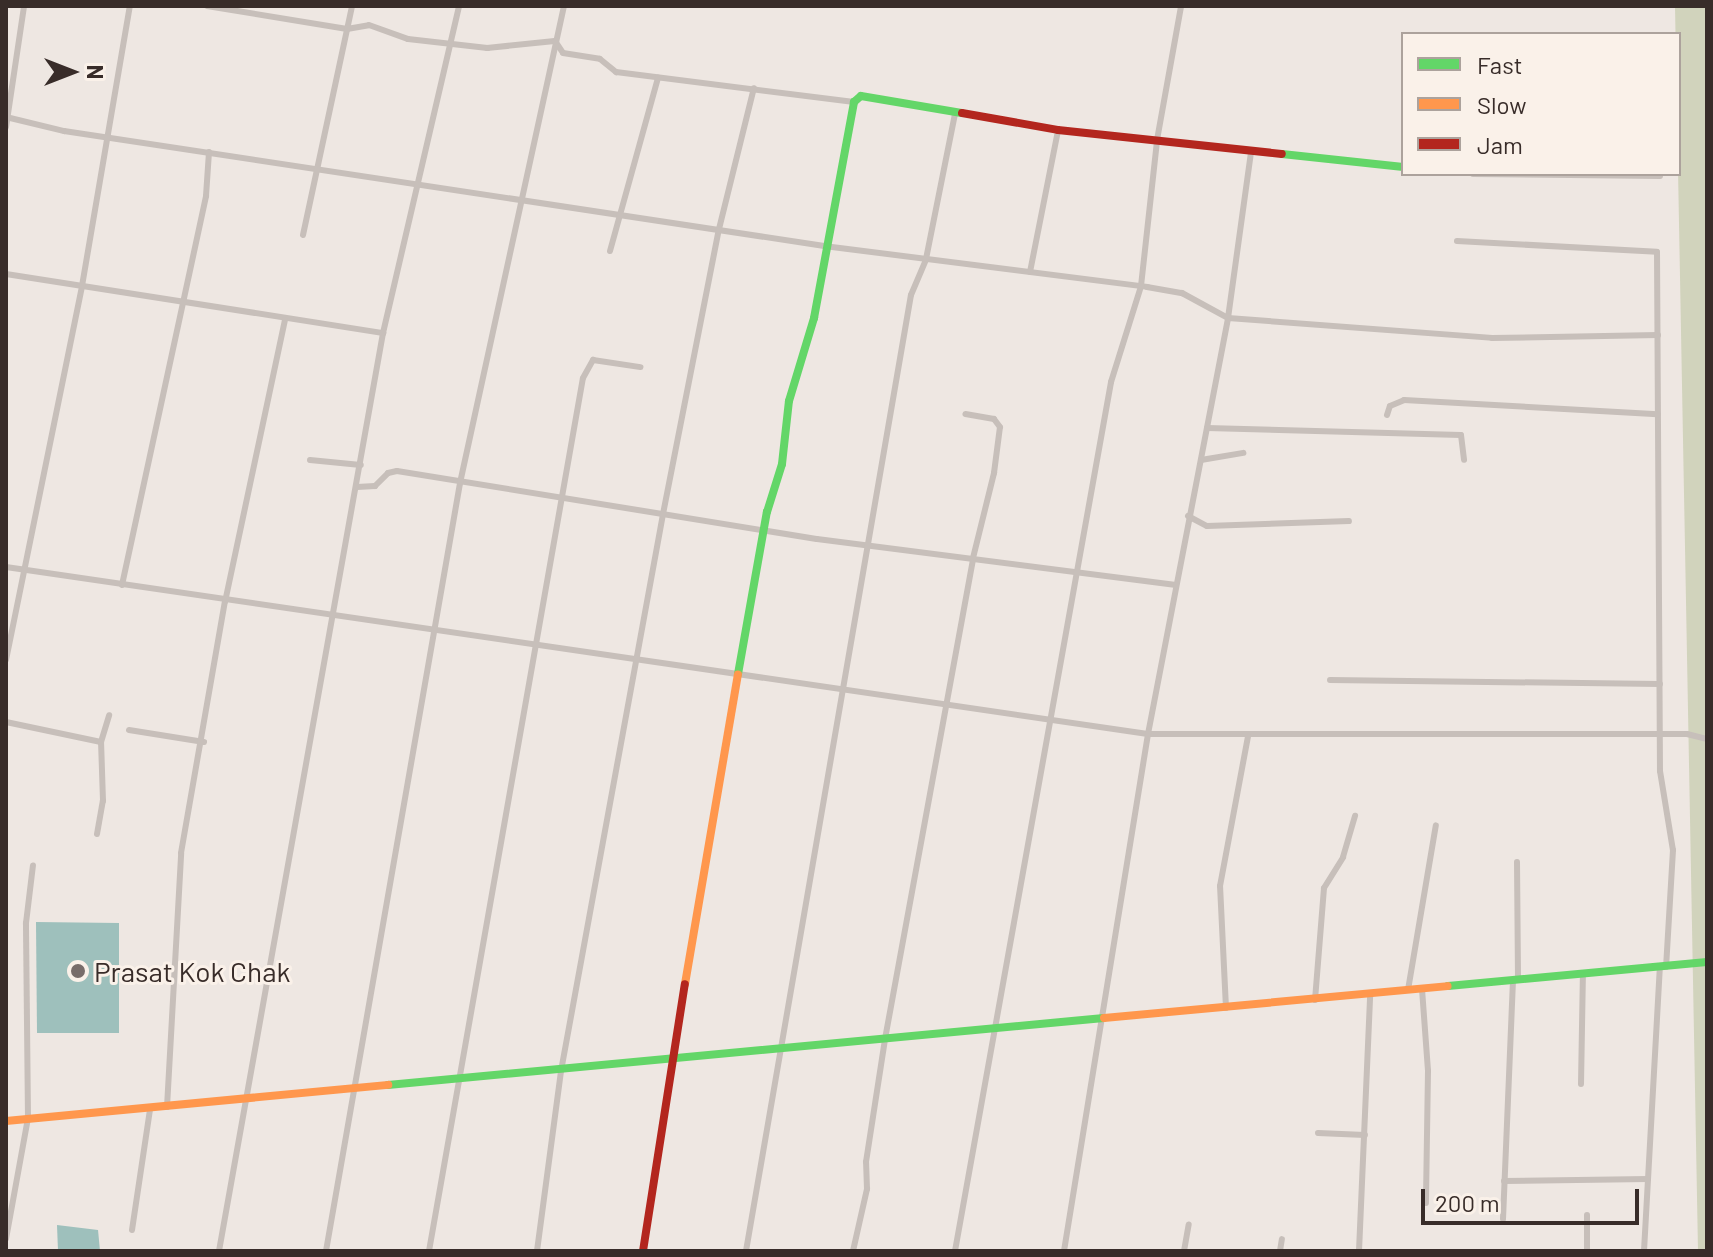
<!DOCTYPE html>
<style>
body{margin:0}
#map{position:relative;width:1713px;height:1257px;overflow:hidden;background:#eee7e2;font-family:Barlow,sans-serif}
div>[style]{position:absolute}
.green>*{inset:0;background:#d1d3bc}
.water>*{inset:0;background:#9ec0bc}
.street>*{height:6px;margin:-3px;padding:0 3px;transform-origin:3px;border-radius:3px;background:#c7bfba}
.fast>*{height:8px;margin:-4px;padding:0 4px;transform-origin:4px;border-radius:4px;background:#63d668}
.slow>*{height:8px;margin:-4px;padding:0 4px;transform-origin:4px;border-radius:4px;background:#ff974d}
.jam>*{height:8px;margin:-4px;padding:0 4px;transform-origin:4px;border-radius:4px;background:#b3261e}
.dots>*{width:22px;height:22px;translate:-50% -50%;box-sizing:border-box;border:4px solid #faf1e9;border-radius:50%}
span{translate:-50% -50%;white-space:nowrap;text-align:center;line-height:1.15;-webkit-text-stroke:6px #faf1e9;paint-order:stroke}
.poi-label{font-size:28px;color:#382c29}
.left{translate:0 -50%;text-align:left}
.frame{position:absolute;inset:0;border:8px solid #382c29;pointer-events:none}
.legend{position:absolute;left:1401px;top:32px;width:280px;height:144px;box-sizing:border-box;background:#faf1e9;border:2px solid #aca29c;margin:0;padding:10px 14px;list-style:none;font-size:24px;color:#382c29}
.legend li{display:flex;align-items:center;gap:16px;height:40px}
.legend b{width:40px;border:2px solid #aca29c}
.north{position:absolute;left:32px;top:32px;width:80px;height:80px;-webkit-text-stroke:6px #faf1e9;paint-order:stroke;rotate:90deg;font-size:22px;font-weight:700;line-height:32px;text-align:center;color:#382c29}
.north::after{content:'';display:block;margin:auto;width:28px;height:36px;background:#382c29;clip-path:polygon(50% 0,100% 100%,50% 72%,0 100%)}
.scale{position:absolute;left:1421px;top:1189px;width:218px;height:36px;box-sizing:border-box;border:4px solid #382c29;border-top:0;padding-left:10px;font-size:24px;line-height:28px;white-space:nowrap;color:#382c29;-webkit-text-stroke:6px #faf1e9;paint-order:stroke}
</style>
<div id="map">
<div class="green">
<i style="clip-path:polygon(1675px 6px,1707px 6px,1707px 1251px,1698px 1251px)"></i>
</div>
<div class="water">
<i style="clip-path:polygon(36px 922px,119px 923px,119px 1033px,37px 1033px)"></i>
<i style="clip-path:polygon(57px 1225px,98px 1230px,100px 1251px,58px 1251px)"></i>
</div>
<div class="street">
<i style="left:207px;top:6px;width:142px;rotate:9.3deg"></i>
<i style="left:347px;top:29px;width:22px;rotate:-10deg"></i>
<i style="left:369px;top:25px;width:41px;rotate:19.7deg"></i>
<i style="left:408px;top:39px;width:80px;rotate:6.5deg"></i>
<i style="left:487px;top:48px;width:68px;rotate:-5.9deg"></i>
<i style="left:555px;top:41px;width:14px;rotate:56deg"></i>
<i style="left:563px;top:53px;width:37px;rotate:9deg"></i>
<i style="left:600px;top:59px;width:21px;rotate:39deg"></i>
<i style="left:616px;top:72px;width:240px;rotate:7.2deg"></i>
<i style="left:6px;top:117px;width:60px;rotate:13.6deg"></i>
<i style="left:64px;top:131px;width:769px;rotate:8.6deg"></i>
<i style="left:824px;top:246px;width:326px;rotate:7.2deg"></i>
<i style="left:1147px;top:287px;width:36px;rotate:10deg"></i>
<i style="left:1182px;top:293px;width:52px;rotate:28.5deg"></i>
<i style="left:1228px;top:318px;width:265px;rotate:4.3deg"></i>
<i style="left:1492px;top:338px;width:166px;rotate:-1deg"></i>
<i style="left:6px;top:127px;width:122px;rotate:-81.5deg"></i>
<i style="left:1473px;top:174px;width:187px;rotate:0.6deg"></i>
<i style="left:303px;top:235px;width:234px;rotate:-77.9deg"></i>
<i style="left:1457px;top:241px;width:200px;rotate:3.1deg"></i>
<i style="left:1657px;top:252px;width:519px;rotate:89.67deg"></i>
<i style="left:1660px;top:771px;width:80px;rotate:80.7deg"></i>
<i style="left:1673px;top:850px;width:117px;rotate:93.4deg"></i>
<i style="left:610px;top:251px;width:180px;rotate:-74.5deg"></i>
<i style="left:1030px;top:272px;width:145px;rotate:-78.8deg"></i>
<i style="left:6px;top:274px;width:382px;rotate:8.9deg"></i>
<i style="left:1387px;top:415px;width:9px;rotate:-72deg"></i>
<i style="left:1390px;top:406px;width:15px;rotate:-23deg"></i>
<i style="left:1404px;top:400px;width:254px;rotate:3.2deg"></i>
<i style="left:1207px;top:428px;width:254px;rotate:1.6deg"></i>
<i style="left:1461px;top:435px;width:25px;rotate:83deg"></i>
<i style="left:310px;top:460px;width:51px;rotate:5.6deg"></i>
<i style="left:1201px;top:460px;width:43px;rotate:-9.5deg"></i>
<i style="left:357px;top:487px;width:18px;rotate:-3deg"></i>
<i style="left:375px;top:486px;width:18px;rotate:-45deg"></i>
<i style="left:388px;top:473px;width:9px;rotate:-13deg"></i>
<i style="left:397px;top:471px;width:425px;rotate:9.2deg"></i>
<i style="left:817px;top:539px;width:362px;rotate:7.3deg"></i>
<i style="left:1188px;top:516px;width:21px;rotate:28deg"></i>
<i style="left:1207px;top:526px;width:142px;rotate:-2deg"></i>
<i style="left:6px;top:567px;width:1154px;rotate:8.32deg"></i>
<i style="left:1148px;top:734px;width:539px"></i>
<i style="left:1687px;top:734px;width:21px;rotate:14deg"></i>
<i style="left:122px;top:585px;width:398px;rotate:-77.8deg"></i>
<i style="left:206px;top:196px;width:44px;rotate:-86.1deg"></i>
<i style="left:6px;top:660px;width:382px;rotate:-78.5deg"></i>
<i style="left:82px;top:286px;width:284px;rotate:-80.3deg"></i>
<i style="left:1330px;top:680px;width:330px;rotate:0.7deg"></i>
<i style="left:6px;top:722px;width:97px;rotate:11.9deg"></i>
<i style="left:129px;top:730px;width:76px;rotate:9.1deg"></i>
<i style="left:97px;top:834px;width:34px;rotate:-80deg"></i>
<i style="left:103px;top:801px;width:59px;rotate:-91.9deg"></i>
<i style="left:101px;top:742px;width:28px;rotate:-73deg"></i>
<i style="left:1517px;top:862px;width:118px;rotate:89.5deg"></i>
<i style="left:1422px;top:989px;width:82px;rotate:85.8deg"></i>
<i style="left:1428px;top:1071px;width:132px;rotate:90.9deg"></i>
<i style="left:1408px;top:990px;width:167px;rotate:-80.4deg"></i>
<i style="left:1315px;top:1000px;width:112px;rotate:-85.4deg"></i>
<i style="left:1324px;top:888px;width:36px;rotate:-58deg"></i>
<i style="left:1343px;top:857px;width:43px;rotate:-73.7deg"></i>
<i style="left:1226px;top:1008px;width:122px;rotate:-92.8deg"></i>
<i style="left:1220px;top:886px;width:152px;rotate:-79.4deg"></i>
<i style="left:1581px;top:1084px;width:110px;rotate:-89deg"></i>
<i style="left:167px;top:1107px;width:254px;rotate:-86.8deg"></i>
<i style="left:181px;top:853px;width:255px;rotate:-80.1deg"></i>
<i style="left:225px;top:602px;width:288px;rotate:-78deg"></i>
<i style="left:1318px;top:1133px;width:47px;rotate:2.4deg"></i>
<i style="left:1504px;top:1181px;width:144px;rotate:-0.8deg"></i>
<i style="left:1587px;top:1215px;width:36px;rotate:90deg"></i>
<i style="left:1503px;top:1219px;width:238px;rotate:-87.6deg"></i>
<i style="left:132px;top:1230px;width:122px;rotate:-81.5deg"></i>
<i style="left:6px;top:1239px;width:123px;rotate:-79.7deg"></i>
<i style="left:28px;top:1118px;width:195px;rotate:-90.6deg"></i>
<i style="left:26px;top:923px;width:58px;rotate:-83.1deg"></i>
<i style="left:219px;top:1251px;width:933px;rotate:-79.87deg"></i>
<i style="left:383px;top:333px;width:336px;rotate:-76.9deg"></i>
<i style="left:326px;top:1251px;width:780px;rotate:-80.1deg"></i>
<i style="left:460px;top:483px;width:488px;rotate:-77.7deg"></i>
<i style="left:429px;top:1251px;width:886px;rotate:-80deg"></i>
<i style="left:583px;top:378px;width:21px;rotate:-61deg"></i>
<i style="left:593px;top:360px;width:48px;rotate:8.5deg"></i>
<i style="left:537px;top:1251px;width:182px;rotate:-82.4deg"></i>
<i style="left:561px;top:1071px;width:566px;rotate:-79.62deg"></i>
<i style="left:663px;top:514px;width:290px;rotate:-78.9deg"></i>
<i style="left:719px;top:229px;width:145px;rotate:-76.1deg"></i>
<i style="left:746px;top:1251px;width:970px;rotate:-80.21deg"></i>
<i style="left:911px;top:295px;width:39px;rotate:-67deg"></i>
<i style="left:926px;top:259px;width:148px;rotate:-78.7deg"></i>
<i style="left:853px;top:1251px;width:64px;rotate:-77.3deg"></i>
<i style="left:867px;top:1189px;width:27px;rotate:-92deg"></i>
<i style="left:866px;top:1162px;width:124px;rotate:-81.2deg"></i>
<i style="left:885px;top:1039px;width:489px;rotate:-79.6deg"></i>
<i style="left:973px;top:558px;width:88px;rotate:-76.1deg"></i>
<i style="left:994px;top:473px;width:46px;rotate:-82.6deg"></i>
<i style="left:1000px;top:427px;width:10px;rotate:-127deg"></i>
<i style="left:994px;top:419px;width:29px;rotate:-170deg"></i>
<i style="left:955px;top:1251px;width:883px;rotate:-79.82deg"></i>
<i style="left:1111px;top:382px;width:101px;rotate:-72.6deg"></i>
<i style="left:1141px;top:286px;width:147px;rotate:-83.7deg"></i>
<i style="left:1157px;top:140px;width:136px;rotate:-79.8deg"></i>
<i style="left:1064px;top:1251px;width:524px;rotate:-80.77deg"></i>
<i style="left:1148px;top:734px;width:424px;rotate:-79.1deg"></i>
<i style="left:1228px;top:318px;width:167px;rotate:-82.1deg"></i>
<i style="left:1184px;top:1251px;width:27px;rotate:-80deg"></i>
<i style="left:1280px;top:1251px;width:12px;rotate:-81deg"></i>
<i style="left:1359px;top:1251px;width:256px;rotate:-87.5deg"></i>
<i style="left:1644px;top:1251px;width:284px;rotate:-86.8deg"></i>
</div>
<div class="fast">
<i style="left:1282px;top:154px;width:122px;rotate:6.1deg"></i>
<i style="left:738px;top:674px;width:165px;rotate:-79.9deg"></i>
<i style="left:767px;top:512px;width:50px;rotate:-72.6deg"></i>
<i style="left:782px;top:464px;width:63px;rotate:-83.7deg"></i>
<i style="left:789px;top:401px;width:87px;rotate:-73.2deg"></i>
<i style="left:814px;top:318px;width:220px;rotate:-79.5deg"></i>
<i style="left:854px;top:102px;width:9px;rotate:-41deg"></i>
<i style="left:861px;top:96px;width:102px;rotate:9.6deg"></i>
<i style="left:1448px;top:986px;width:260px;rotate:-5.3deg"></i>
<i style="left:388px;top:1085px;width:719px;rotate:-5.35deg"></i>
</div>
<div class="slow">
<i style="left:685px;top:984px;width:314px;rotate:-80.3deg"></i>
<i style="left:1104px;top:1018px;width:345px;rotate:-5.3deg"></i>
<i style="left:6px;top:1121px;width:384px;rotate:-5.4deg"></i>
</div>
<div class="jam">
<i style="left:962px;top:113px;width:97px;rotate:10deg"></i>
<i style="left:1058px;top:130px;width:225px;rotate:6.1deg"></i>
<i style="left:643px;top:1251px;width:270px;rotate:-81.1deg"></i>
</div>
<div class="dots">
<i style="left:78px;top:971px;background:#786d6a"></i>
</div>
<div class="poi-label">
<span class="left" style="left:94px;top:971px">Prasat Kok Chak</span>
</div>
<div class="frame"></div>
<ul class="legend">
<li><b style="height:10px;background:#63d668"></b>Fast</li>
<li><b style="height:10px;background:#ff974d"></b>Slow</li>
<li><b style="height:10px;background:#b3261e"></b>Jam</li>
</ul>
<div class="north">N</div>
<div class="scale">200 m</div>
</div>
